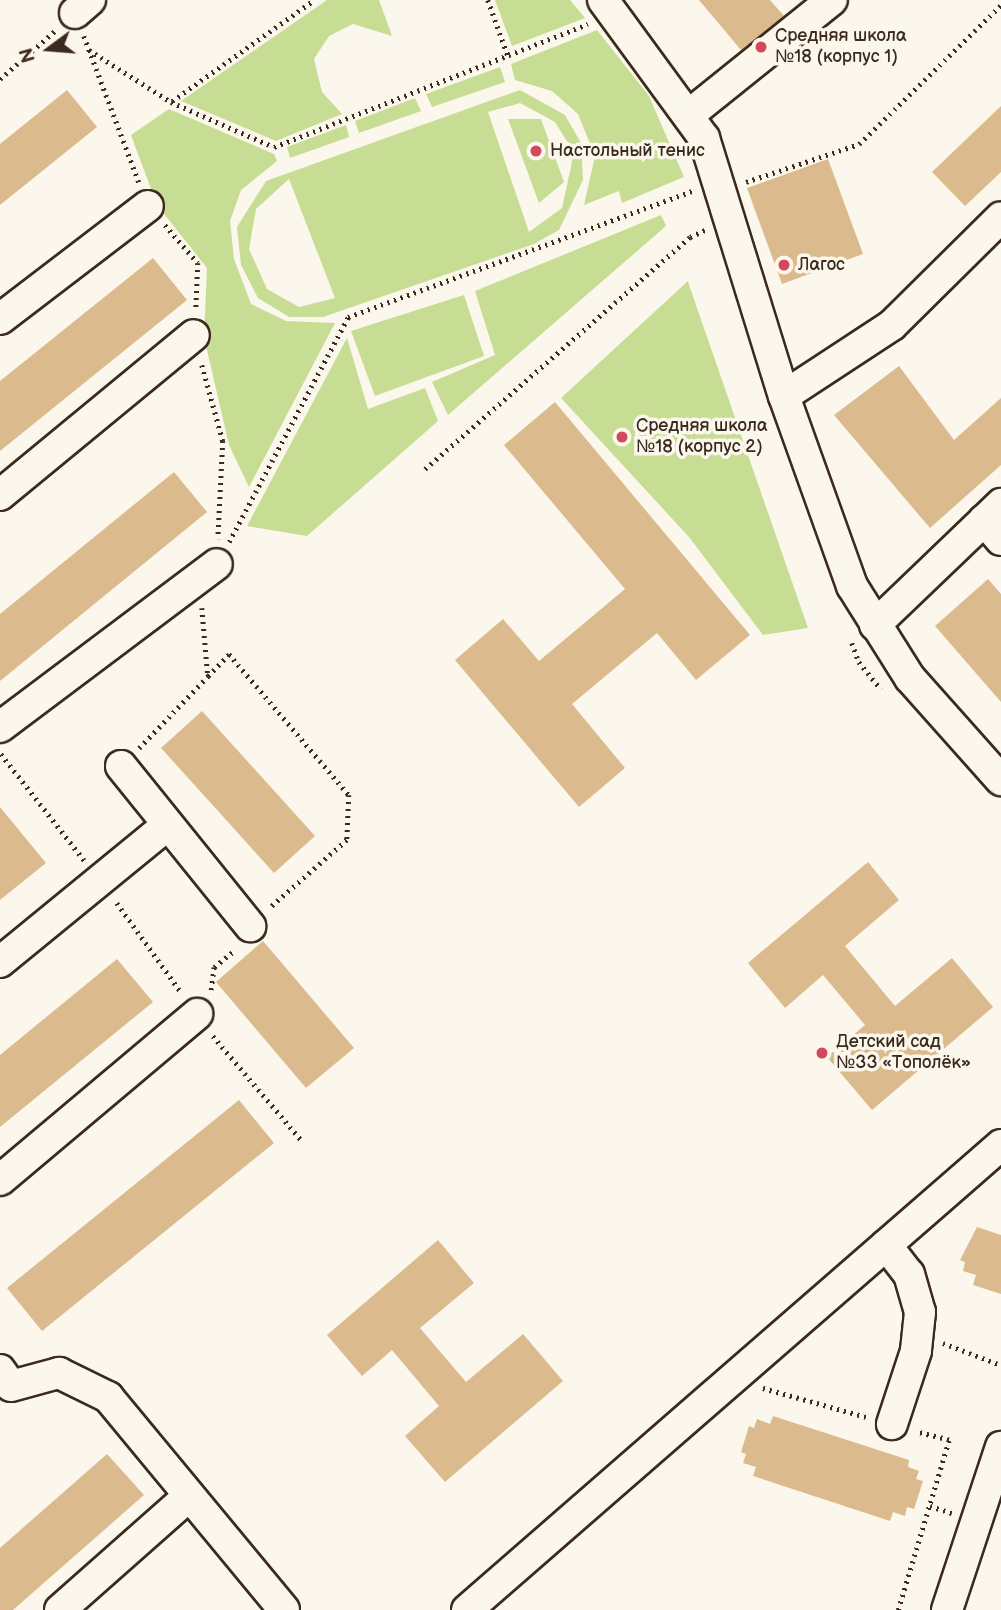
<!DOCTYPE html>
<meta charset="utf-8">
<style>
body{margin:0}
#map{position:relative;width:1001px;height:1610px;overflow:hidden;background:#fbf7ec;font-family:"Balsamiq Sans",sans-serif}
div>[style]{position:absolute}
.green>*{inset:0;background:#c6dd93}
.building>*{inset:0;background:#dbba8d}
.path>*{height:4.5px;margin-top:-2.25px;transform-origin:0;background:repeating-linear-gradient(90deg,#3b2a1e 0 2px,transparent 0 7px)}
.roads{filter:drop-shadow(2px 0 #3b2a1e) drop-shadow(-2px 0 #3b2a1e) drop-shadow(0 2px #3b2a1e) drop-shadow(0 -2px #3b2a1e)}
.minor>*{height:30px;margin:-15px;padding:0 15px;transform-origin:15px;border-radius:15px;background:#fbf7ec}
.dots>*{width:19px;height:19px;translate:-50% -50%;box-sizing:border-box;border:4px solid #fbf7ec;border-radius:50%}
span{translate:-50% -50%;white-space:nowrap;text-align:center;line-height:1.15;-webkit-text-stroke:7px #fbf7ec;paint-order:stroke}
.poi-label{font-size:18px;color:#3b2a1e}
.left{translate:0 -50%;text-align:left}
.north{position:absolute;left:14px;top:14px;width:70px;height:70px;-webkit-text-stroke:5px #fbf7ec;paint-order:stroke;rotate:254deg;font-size:19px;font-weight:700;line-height:28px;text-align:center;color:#3b2a1e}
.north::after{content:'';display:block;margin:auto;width:24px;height:32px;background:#3b2a1e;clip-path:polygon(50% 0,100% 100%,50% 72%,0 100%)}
</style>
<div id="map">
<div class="green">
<i style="clip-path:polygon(327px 0,379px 0,392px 36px,353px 24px,329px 36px,314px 59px,322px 92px,342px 114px,276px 141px,181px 101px)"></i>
<i style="clip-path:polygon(495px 0,570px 0,585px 18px,512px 46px)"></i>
<i style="clip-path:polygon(597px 30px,649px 96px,684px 177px,622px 203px,619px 191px,584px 205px,595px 156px,578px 114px,552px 91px,515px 80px,511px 64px)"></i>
<i style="clip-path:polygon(500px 67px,505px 82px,432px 107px,426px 94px)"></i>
<i style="clip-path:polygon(evenodd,520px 90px,565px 115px,581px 143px,583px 180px,559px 230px,534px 244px,323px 317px,289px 317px,258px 298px,241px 265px,237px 227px,266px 181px,520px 90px,520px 103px,555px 122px,570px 146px,572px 162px,562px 208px,529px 232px,488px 112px,520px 103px,520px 90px,289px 179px,335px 298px,299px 307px,267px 289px,249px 249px,256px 209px,289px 179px)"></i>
<i style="clip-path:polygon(415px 98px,421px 111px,359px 133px,355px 121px)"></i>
<i style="clip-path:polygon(169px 109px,274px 154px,277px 161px,241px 190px,230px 221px,234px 259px,251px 304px,286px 321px,335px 323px,249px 487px,229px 445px,204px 337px,207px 268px,157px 205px,131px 135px)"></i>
<i style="clip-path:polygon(508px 119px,541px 119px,564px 182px,539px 203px)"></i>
<i style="clip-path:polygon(346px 125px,349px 137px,290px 158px,287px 147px)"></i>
<i style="clip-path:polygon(661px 215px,666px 226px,448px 415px,432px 382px,495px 355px,475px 291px)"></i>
<i style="clip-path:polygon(688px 281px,688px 282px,808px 628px,763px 635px,689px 537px,561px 398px)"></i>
<i style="clip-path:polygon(464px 295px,484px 356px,375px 396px,351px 331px)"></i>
<i style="clip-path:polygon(347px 338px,368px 409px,425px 388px,438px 421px,307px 536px,247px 526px)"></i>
</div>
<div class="building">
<i style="clip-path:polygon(699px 0,770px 0,784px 16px,741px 50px)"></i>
<i style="clip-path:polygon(67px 90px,97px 127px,0 205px,0 144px)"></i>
<i style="clip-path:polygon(1001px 106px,1001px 172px,965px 206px,932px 172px)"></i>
<i style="clip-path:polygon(828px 159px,863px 254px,782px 284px,747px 188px)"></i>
<i style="clip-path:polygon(153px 258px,187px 300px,0 451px,0 381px)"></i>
<i style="clip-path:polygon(899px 366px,954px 440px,1001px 398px,1001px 465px,930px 528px,834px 415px)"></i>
<i style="clip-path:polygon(555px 402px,750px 635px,696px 680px,657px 633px,572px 704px,625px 768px,579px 807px,455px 660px,503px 619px,539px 661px,625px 589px,504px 445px)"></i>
<i style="clip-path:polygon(174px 472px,207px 512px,0 681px,0 614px)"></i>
<i style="clip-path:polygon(988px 579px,1001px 594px,1001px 702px,935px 626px)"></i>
<i style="clip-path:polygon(202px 711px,315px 836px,274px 873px,161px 748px)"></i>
<i style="clip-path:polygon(0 807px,46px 863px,0 900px)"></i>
<i style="clip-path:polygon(868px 862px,899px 900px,845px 946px,895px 1006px,952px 958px,993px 1007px,872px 1110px,827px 1057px,865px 1025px,823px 975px,785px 1008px,748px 963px)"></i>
<i style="clip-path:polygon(263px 941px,354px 1048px,306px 1088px,216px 982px)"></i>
<i style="clip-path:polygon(117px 959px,153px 1002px,0 1127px,0 1055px)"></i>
<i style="clip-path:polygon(239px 1100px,274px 1143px,42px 1331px,7px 1288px)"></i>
<i style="clip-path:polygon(977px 1227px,1001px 1235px,1001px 1294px,973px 1285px,976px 1275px,963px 1271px,965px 1262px,960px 1260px)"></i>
<i style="clip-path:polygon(438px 1240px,474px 1283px,420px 1328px,466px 1382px,523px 1334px,563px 1381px,445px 1482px,405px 1436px,439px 1406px,392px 1350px,362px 1376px,327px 1335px)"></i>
<i style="clip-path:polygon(773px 1416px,909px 1460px,908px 1467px,919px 1471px,916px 1479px,923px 1481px,914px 1509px,907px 1507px,905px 1516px,893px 1512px,890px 1521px,753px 1476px,756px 1467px,743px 1463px,746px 1454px,741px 1452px,749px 1426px,754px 1428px,757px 1419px,770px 1424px)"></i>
<i style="clip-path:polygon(107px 1454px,144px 1495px,13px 1610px,0 1610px,0 1548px)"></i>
</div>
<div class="path">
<i style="left:488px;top:0;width:59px;rotate:70.3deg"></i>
<i style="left:84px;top:36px;width:156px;rotate:69.4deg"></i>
<i style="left:89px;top:50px;width:97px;rotate:32.4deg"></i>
<i style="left:171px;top:102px;width:112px;rotate:23.6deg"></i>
<i style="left:274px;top:147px;width:337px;rotate:-21.4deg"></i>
<i style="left:0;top:79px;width:74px;rotate:-41.2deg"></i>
<i style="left:172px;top:101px;width:174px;rotate:-35.4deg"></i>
<i style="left:746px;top:182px;width:119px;rotate:-18.6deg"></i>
<i style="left:859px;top:144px;width:199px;rotate:-44.4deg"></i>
<i style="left:165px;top:225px;width:50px;rotate:49deg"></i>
<i style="left:198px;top:263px;width:45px;rotate:92.5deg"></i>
<i style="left:202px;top:365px;width:79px;rotate:74.6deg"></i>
<i style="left:223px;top:441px;width:98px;rotate:92.9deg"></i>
<i style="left:425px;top:469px;width:352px;rotate:-41.2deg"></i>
<i style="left:690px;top:237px;width:17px;rotate:-25deg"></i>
<i style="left:229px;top:542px;width:255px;rotate:-62.1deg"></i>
<i style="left:348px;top:317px;width:367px;rotate:-20.1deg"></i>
<i style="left:202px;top:608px;width:68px;rotate:85deg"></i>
<i style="left:208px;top:676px;width:30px;rotate:-46deg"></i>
<i style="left:229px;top:654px;width:185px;rotate:49.6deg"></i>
<i style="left:349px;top:795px;width:45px;rotate:92.5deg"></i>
<i style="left:347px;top:840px;width:103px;rotate:138.6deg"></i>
<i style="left:852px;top:643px;width:20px;rotate:70deg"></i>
<i style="left:859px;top:662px;width:35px;rotate:51deg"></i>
<i style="left:139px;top:748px;width:100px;rotate:-46.2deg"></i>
<i style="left:1px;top:754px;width:135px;rotate:51.9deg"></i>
<i style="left:117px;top:903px;width:110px;rotate:54.3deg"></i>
<i style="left:211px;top:990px;width:23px;rotate:-83deg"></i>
<i style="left:214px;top:967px;width:27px;rotate:-39deg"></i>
<i style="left:213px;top:1036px;width:139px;rotate:49.7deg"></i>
<i style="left:943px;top:1343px;width:62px;rotate:20.8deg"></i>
<i style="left:763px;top:1388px;width:107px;rotate:15.7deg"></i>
<i style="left:930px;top:1506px;width:23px;rotate:18deg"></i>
<i style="left:898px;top:1610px;width:177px;rotate:-73.3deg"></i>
<i style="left:949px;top:1440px;width:32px;rotate:-166deg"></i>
</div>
<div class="roads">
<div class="minor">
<i style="left:603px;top:0;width:171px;rotate:53.8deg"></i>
<i style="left:704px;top:138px;width:270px;rotate:72.8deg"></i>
<i style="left:784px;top:396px;width:202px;rotate:70.3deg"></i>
<i style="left:852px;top:586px;width:109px;rotate:57.8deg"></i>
<i style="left:910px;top:678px;width:137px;rotate:48.3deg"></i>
<i style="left:75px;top:13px;width:20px;rotate:-41deg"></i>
<i style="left:690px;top:114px;width:182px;rotate:-38.8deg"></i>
<i style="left:0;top:319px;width:186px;rotate:-37.4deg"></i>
<i style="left:784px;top:396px;width:129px;rotate:-33.3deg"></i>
<i style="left:892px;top:325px;width:153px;rotate:-44.7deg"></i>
<i style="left:0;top:495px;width:251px;rotate:-39.5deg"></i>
<i style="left:984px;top:520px;width:26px;rotate:50deg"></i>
<i style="left:875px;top:625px;width:175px;rotate:-43.8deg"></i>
<i style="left:0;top:727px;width:271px;rotate:-36.9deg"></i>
<i style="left:121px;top:766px;width:206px;rotate:51.1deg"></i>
<i style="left:0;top:962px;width:215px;rotate:-39.3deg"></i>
<i style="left:0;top:1180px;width:258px;rotate:-40.1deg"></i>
<i style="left:886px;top:1245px;width:37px;rotate:52deg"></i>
<i style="left:909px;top:1274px;width:40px;rotate:74deg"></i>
<i style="left:920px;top:1312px;width:39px;rotate:96deg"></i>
<i style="left:916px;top:1351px;width:77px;rotate:108.2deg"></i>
<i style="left:0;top:1370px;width:19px;rotate:55deg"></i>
<i style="left:11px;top:1386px;width:50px;rotate:-15.2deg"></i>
<i style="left:59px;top:1373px;width:55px;rotate:26.1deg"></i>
<i style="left:108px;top:1397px;width:276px;rotate:50.4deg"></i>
<i style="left:60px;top:1610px;width:172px;rotate:-41.5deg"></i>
<i style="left:467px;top:1610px;width:708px;rotate:-41.05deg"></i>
<i style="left:947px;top:1610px;width:172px;rotate:-71.7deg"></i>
</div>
</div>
<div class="dots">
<i style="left:761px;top:47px;background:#d1495b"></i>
<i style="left:536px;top:151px;background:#d1495b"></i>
<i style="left:784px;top:265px;background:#d1495b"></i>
<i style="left:622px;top:437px;background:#d1495b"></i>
<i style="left:822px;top:1053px;background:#d1495b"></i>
</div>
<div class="poi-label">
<span class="left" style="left:775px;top:47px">Средняя школа<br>№18 (корпус 1)</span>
<span class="left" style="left:550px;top:151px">Настольный тенис</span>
<span class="left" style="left:798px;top:265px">Лагос</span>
<span class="left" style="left:636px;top:437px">Средняя школа<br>№18 (корпус 2)</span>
<span class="left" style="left:836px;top:1053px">Детский сад<br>№33 «Тополёк»</span>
</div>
<div class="north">N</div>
</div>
